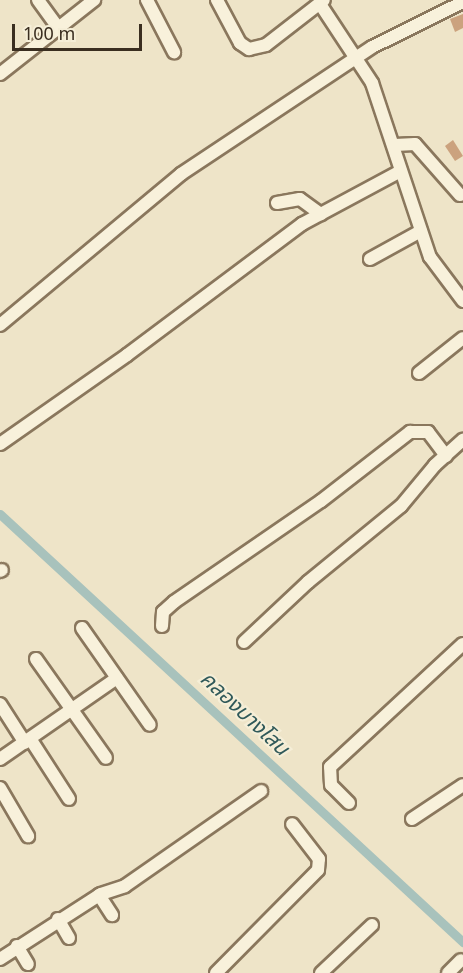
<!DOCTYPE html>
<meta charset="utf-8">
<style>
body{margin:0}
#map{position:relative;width:463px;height:973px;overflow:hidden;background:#eee4c8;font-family:Georgia,"Noto Sans Thai",serif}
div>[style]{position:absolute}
.canal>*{height:9px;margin:-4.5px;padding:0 4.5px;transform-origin:4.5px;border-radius:4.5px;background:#a8c2bc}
.building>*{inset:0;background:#cba27e}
.roads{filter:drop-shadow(2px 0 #8a775d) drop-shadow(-2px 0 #8a775d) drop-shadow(0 2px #8a775d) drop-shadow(0 -2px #8a775d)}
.minor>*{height:12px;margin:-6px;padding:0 6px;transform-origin:6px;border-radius:6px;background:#f8f1db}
span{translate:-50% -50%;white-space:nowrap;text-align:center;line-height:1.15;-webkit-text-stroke:4.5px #f5eed7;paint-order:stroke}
.water-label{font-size:21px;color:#305959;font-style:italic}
.scale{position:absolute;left:12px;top:24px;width:130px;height:27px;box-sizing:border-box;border:3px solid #3a2e20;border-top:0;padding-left:8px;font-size:18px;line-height:21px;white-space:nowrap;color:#3a2e20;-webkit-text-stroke:4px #f5eed7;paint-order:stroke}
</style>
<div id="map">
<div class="canal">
<i style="left:0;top:514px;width:631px;rotate:42.75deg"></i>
</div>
<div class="building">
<i style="clip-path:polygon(463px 14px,463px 28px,455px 32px,450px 19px)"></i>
<i style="clip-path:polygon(453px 140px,463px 156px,455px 161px,445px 146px)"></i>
</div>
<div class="roads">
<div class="minor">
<i style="left:38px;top:0;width:36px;rotate:54deg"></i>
<i style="left:147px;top:0;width:59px;rotate:62.6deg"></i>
<i style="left:217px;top:0;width:49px;rotate:61.9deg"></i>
<i style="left:240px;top:43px;width:11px;rotate:34deg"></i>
<i style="left:249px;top:49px;width:17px;rotate:-13deg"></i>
<i style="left:266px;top:45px;width:73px;rotate:-37.8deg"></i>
<i style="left:320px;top:4px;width:95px;rotate:56.6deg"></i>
<i style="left:372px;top:83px;width:183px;rotate:71.6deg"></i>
<i style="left:430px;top:257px;width:55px;rotate:53.1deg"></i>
<i style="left:0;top:74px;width:120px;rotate:-38.2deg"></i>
<i style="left:395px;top:145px;width:20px;rotate:-3deg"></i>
<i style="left:415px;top:144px;width:68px;rotate:48.6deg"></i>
<i style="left:277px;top:203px;width:23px;rotate:-10deg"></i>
<i style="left:300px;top:199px;width:26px;rotate:36deg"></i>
<i style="left:370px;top:259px;width:58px;rotate:-28.8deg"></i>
<i style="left:0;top:325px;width:236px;rotate:-39.8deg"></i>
<i style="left:181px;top:174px;width:229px;rotate:-33.6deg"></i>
<i style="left:372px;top:47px;width:102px;rotate:-26.3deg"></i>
<i style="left:419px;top:373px;width:56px;rotate:-38.5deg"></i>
<i style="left:0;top:444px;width:155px;rotate:-35deg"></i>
<i style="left:127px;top:355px;width:219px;rotate:-36.8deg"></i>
<i style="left:302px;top:224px;width:112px;rotate:-28.2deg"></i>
<i style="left:0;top:571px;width:2px;rotate:-27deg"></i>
<i style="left:162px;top:626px;width:14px;rotate:-86deg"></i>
<i style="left:163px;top:612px;width:15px;rotate:-42deg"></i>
<i style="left:174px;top:602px;width:178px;rotate:-34.5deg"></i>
<i style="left:321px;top:501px;width:113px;rotate:-37.8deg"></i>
<i style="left:410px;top:432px;width:18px"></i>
<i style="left:428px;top:432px;width:30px;rotate:53deg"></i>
<i style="left:82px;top:628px;width:118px;rotate:55deg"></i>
<i style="left:244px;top:642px;width:88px;rotate:-43.2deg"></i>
<i style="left:308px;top:582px;width:120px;rotate:-39.3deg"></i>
<i style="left:401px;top:506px;width:53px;rotate:-50.3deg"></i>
<i style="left:435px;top:465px;width:38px;rotate:-42deg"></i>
<i style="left:36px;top:659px;width:121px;rotate:54.7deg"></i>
<i style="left:0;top:704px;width:46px;rotate:57.3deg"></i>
<i style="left:31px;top:740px;width:70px;rotate:57.2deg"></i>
<i style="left:0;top:759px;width:142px;rotate:-34.7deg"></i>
<i style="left:0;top:788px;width:56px;rotate:59.7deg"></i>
<i style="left:349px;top:803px;width:25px;rotate:-135deg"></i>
<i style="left:331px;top:785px;width:18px;rotate:-93deg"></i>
<i style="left:330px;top:767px;width:181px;rotate:-42.8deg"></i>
<i style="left:412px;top:819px;width:61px;rotate:-33.7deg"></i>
<i style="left:99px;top:895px;width:24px;rotate:57deg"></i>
<i style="left:58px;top:919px;width:22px;rotate:60deg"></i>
<i style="left:17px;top:946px;width:21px;rotate:59deg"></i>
<i style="left:0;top:959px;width:120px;rotate:-32.8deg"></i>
<i style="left:101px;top:894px;width:25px;rotate:-18deg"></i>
<i style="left:125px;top:886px;width:166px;rotate:-34.9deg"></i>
<i style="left:216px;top:973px;width:145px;rotate:-45.3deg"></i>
<i style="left:318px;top:870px;width:11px;rotate:-85deg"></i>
<i style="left:319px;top:859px;width:44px;rotate:-127.6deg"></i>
<i style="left:321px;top:973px;width:70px;rotate:-43.3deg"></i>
<i style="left:448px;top:973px;width:18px;rotate:-45deg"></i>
</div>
</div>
<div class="water-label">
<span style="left:244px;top:714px;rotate:43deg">คลองบางโสน</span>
</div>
<div class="scale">100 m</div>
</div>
